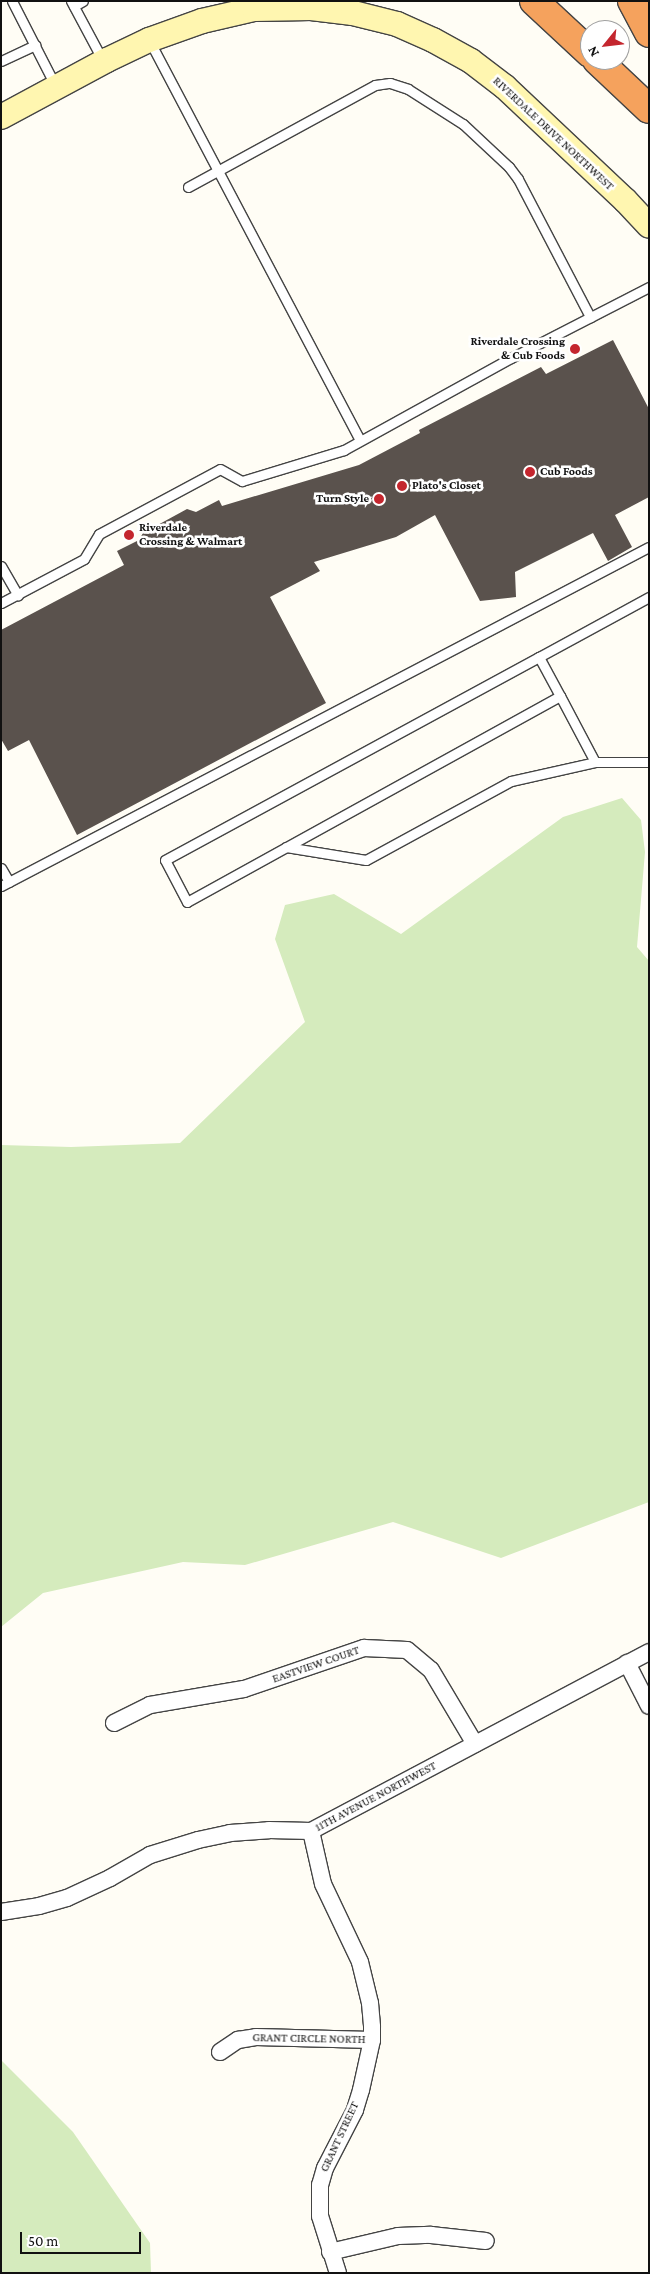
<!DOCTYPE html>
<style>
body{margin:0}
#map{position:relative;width:650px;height:2274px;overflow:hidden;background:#fffdf5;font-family:"Crimson Pro",serif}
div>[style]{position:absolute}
.green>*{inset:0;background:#d5ebbd}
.building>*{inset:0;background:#5a524d}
.roads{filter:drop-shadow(1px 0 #444) drop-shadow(-1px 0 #444) drop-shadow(0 1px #444) drop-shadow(0 -1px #444)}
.lane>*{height:9px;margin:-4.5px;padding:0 4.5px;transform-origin:4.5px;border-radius:4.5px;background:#fff}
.street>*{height:16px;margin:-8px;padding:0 8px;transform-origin:8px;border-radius:8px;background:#fff}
.secondary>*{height:24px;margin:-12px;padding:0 12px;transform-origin:12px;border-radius:12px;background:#fff6b0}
.highway>*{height:28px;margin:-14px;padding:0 14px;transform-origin:14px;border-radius:14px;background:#f5a25d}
.dots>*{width:14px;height:14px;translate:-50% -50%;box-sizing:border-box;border:2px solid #fff;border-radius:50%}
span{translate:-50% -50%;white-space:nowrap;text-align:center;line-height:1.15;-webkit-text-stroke:5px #fff;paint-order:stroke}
.street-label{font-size:12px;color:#111}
.poi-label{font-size:12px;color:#111;font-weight:700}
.right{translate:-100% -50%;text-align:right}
.left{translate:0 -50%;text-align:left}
.frame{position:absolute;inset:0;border:2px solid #111;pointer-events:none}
.north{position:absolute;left:580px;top:20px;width:50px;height:50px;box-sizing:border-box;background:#fff;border:1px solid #a0a0a0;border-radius:50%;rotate:241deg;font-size:14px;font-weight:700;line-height:20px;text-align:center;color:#111}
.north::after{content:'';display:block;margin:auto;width:18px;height:22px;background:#c4262e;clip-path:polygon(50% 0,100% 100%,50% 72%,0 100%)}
.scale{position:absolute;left:20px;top:2232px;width:121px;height:22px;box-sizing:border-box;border:2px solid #111;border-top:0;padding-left:6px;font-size:15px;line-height:18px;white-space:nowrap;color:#111;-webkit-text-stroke:4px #fff;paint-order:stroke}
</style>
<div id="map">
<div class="green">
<i style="clip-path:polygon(622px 798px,641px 820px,645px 852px,637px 947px,649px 961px,649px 1502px,501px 1558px,393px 1522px,245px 1565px,183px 1562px,43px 1593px,1px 1627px,1px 1145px,71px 1147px,180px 1143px,305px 1022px,275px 939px,285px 905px,334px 894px,401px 934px,563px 817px)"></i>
<i style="clip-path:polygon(1px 2060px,73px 2132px,150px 2243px,151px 2273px,1px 2273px)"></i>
</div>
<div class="building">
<i style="clip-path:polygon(613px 340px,649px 409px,649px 497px,615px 515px,632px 547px,608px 561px,593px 533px,515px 572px,516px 597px,480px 601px,435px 515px,396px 537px,314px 562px,320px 571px,270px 597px,326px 703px,77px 835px,29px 740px,8px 751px,1px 739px,1px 630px,124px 565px,117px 551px,139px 540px,143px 533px,187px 509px,196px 512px,219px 500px,222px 506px,359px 465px,420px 433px,419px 430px,541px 367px,546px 374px)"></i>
</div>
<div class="roads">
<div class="lane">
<i style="left:12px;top:1px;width:97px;rotate:62.9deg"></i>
<i style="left:71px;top:1px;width:68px;rotate:61.9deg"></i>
<i style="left:74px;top:6px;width:10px;rotate:-29deg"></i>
<i style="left:149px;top:40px;width:452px;rotate:62.2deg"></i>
<i style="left:1px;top:61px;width:38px;rotate:-25deg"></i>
<i style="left:188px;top:187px;width:213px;rotate:-28.6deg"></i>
<i style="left:375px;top:85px;width:15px;rotate:-8deg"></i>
<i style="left:390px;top:83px;width:19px;rotate:18deg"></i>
<i style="left:408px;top:89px;width:65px;rotate:32.5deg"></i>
<i style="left:463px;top:124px;width:63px;rotate:43.1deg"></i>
<i style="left:509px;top:167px;width:15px;rotate:53deg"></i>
<i style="left:518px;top:179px;width:156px;rotate:62.4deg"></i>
<i style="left:1px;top:566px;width:34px;rotate:60deg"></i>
<i style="left:1px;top:603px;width:94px;rotate:-27.9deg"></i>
<i style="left:84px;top:559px;width:29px;rotate:-59deg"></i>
<i style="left:99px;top:534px;width:137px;rotate:-28.2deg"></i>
<i style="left:220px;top:469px;width:25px;rotate:29deg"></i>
<i style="left:242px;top:481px;width:107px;rotate:-16.9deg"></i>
<i style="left:344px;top:450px;width:191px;rotate:-28.9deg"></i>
<i style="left:511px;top:358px;width:155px;rotate:-27.2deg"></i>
<i style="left:539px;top:657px;width:44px;rotate:61.7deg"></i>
<i style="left:560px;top:696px;width:426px;rotate:151.1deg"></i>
<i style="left:187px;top:902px;width:47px;rotate:-117.6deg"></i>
<i style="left:165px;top:860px;width:426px;rotate:-28.5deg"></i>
<i style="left:539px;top:657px;width:125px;rotate:-28.6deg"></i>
<i style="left:595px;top:762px;width:54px"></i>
<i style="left:286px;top:847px;width:81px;rotate:9.2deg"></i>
<i style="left:366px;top:860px;width:165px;rotate:-28.6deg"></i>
<i style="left:511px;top:781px;width:86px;rotate:-12.7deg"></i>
<i style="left:595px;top:762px;width:75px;rotate:-117.9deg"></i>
<i style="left:1px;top:868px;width:16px;rotate:60deg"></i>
<i style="left:1px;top:886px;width:731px;rotate:-27.62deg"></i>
</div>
<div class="street">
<i style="left:627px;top:1663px;width:48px;rotate:62.9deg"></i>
<i style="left:114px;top:1723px;width:40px;rotate:-26.6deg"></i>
<i style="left:150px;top:1705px;width:95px;rotate:-9.7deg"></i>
<i style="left:244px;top:1689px;width:127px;rotate:-18.9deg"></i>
<i style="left:364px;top:1648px;width:43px;rotate:2.7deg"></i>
<i style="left:407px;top:1650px;width:31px;rotate:40deg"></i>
<i style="left:431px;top:1670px;width:86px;rotate:59.3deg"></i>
<i style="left:311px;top:1831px;width:54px;rotate:77.2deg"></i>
<i style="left:323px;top:1884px;width:86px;rotate:64.6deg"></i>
<i style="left:360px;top:1962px;width:42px;rotate:76.3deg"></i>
<i style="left:370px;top:2003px;width:24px;rotate:85deg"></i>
<i style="left:372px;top:2027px;width:13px;rotate:90deg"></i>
<i style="left:372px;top:2040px;width:51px;rotate:102.4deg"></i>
<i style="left:361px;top:2090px;width:21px;rotate:107deg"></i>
<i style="left:355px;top:2110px;width:65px;rotate:117.3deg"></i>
<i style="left:325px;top:2168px;width:18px;rotate:106deg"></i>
<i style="left:320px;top:2185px;width:31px;rotate:90deg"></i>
<i style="left:320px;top:2216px;width:60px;rotate:72.5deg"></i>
<i style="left:1px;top:1912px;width:38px;rotate:-9deg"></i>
<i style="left:39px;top:1906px;width:29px;rotate:-16deg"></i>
<i style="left:67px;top:1898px;width:47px;rotate:-24.9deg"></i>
<i style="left:110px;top:1878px;width:46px;rotate:-29.9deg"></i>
<i style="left:150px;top:1855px;width:50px;rotate:-17.4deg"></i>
<i style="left:198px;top:1840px;width:33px;rotate:-12deg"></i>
<i style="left:230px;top:1833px;width:39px;rotate:-4deg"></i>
<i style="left:269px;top:1830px;width:42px;rotate:1.4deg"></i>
<i style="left:311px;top:1831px;width:382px;rotate:-27.9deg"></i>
<i style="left:220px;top:2052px;width:22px;rotate:-34deg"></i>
<i style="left:238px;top:2040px;width:18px;rotate:-9deg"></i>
<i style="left:256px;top:2037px;width:116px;rotate:1.5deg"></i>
<i style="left:330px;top:2252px;width:70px;rotate:-13.2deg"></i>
<i style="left:398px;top:2236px;width:33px;rotate:-2deg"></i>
<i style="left:431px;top:2235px;width:55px;rotate:6.2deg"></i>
</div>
<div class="secondary">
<i style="left:1px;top:117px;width:120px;rotate:-28.3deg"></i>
<i style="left:107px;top:60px;width:47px;rotate:-25.5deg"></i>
<i style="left:149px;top:40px;width:56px;rotate:-19.7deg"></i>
<i style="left:202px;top:21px;width:53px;rotate:-13deg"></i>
<i style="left:254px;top:9px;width:57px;rotate:-1deg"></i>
<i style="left:311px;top:8px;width:42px;rotate:6.8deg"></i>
<i style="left:353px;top:13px;width:45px;rotate:14deg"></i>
<i style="left:397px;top:24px;width:39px;rotate:24deg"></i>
<i style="left:433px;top:40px;width:43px;rotate:28.9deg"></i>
<i style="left:471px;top:61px;width:43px;rotate:37.4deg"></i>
<i style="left:505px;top:87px;width:165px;rotate:43.3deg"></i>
<i style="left:625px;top:200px;width:35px;rotate:47deg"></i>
</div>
<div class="highway">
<i style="left:534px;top:1px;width:76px;rotate:42.9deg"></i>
<i style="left:632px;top:1px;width:36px;rotate:62deg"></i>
<i style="left:597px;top:60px;width:71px;rotate:43.3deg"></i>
</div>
</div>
<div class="dots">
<i style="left:575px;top:349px;background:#c4262e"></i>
<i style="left:530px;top:472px;background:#c4262e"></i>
<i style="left:402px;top:486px;background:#c4262e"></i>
<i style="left:379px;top:499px;background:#c4262e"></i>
<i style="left:129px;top:535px;background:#c4262e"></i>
</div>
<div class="street-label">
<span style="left:553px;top:134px;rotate:43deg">RIVERDALE DRIVE NORTHWEST</span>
<span style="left:316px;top:1665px;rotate:-19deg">EASTVIEW COURT</span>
<span style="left:376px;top:1797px;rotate:-28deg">11TH AVENUE NORTHWEST</span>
<span style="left:309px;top:2039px;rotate:1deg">GRANT CIRCLE NORTH</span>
<span style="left:340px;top:2137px;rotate:-65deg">GRANT STREET</span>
</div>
<div class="poi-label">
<span class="right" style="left:565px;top:349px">Riverdale Crossing<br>&amp; Cub Foods</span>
<span class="left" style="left:540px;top:472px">Cub Foods</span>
<span class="left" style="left:412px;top:486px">Plato's Closet</span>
<span class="right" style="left:369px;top:499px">Turn Style</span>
<span class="left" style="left:139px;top:535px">Riverdale<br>Crossing &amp; Walmart</span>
</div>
<div class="frame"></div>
<div class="north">N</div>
<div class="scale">50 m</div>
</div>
